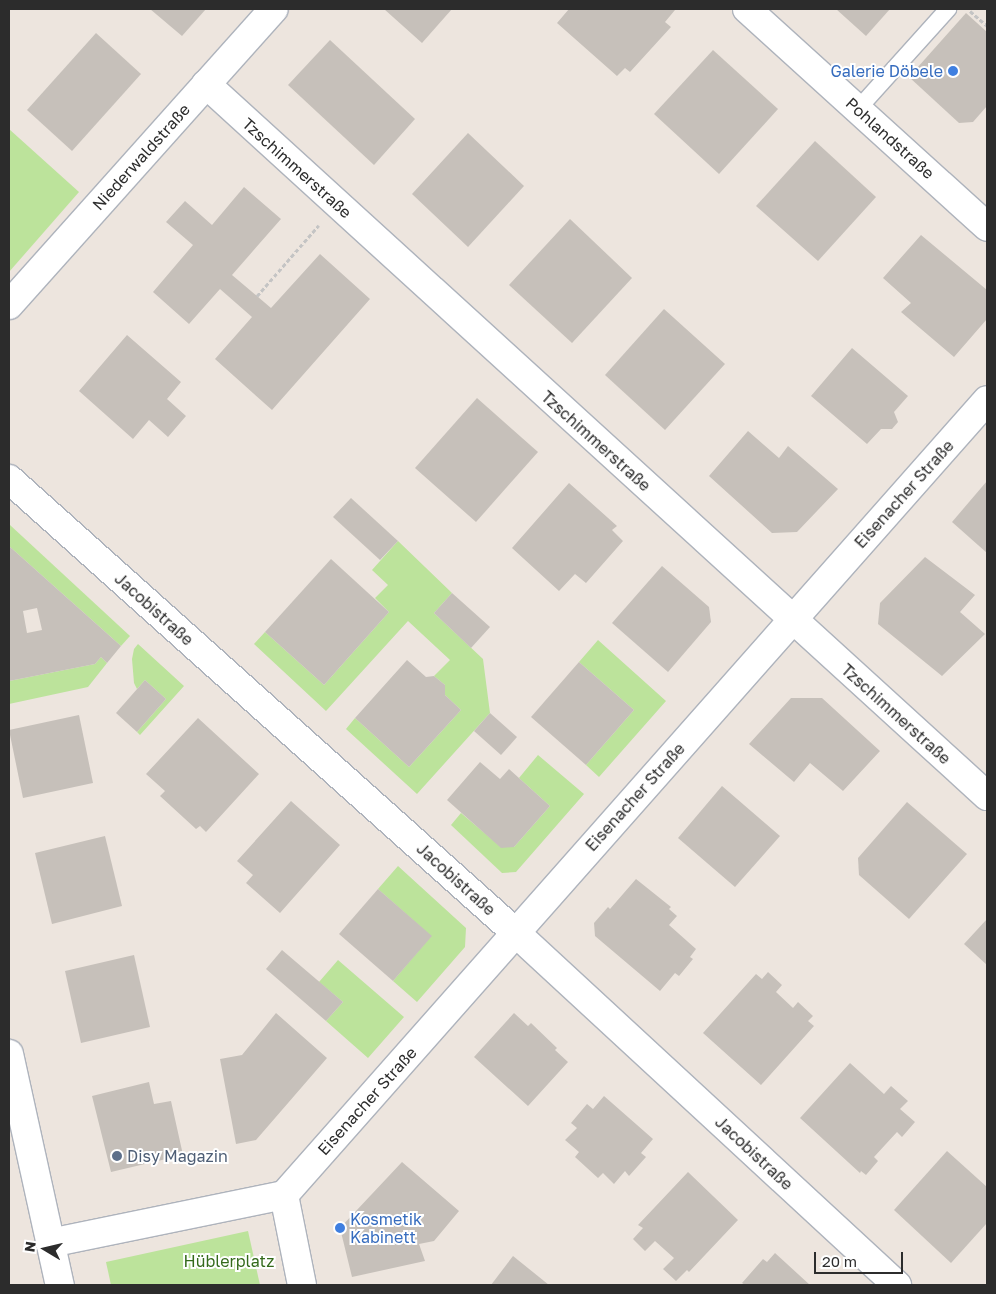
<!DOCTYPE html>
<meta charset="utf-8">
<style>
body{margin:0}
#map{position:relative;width:996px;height:1294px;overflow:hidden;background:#ede5de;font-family:"Golos Text",sans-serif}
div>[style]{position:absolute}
.green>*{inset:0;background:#bce39b}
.building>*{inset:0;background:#c6c0ba}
.path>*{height:3px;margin-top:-1.5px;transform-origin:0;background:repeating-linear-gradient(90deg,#c4c4c4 0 4px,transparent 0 6.5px)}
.roads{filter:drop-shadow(1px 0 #aeb3bc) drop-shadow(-1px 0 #aeb3bc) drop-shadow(0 1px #aeb3bc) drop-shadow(0 -1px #aeb3bc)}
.lane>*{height:16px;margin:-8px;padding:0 8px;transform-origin:8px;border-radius:8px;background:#fff}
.street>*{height:28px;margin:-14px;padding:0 14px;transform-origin:14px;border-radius:14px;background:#fff}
.secondary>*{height:28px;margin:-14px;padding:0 14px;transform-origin:14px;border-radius:14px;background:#fff}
.dots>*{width:14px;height:14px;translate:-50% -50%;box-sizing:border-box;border:2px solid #fff;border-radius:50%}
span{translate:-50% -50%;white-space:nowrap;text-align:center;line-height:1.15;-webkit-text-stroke:4px #fff;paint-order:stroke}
.shop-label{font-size:16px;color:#366cbe}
.right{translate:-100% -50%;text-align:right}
.left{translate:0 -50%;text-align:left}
.street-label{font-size:16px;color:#2c2c2c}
.service-label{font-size:16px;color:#4e5e75}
.park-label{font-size:16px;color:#346a1b}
.frame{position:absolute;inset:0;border:10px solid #2c2c2c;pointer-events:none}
.north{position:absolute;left:20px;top:1224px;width:50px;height:50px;-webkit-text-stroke:4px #fff;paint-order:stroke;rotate:279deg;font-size:14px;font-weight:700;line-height:20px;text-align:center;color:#2c2c2c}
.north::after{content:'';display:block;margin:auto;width:18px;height:22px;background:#2c2c2c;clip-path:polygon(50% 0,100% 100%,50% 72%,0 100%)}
.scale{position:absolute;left:814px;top:1252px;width:89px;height:22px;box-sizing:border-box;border:2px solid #2c2c2c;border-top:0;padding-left:6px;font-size:15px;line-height:18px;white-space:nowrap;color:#2c2c2c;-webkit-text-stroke:4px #fff;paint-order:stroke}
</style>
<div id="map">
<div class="green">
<i style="clip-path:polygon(9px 129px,79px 192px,9px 272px)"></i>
<i style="clip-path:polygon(10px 525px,130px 636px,121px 646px,9px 546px)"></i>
<i style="clip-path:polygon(398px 541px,452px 593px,434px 613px,483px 659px,490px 713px,417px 794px,346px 729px,355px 718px,409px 767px,461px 710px,445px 695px,445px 685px,434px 676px,450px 660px,408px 621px,326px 711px,254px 644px,265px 632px,324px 685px,389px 612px,375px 598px,388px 585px,372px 570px)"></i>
<i style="clip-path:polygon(598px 640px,666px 701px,599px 777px,586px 765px,634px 710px,579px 662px)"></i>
<i style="clip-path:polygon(138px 644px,184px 686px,140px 735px,137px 732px,166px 699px,145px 680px,137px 689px,134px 683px,132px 659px,134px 649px)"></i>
<i style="clip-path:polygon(101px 657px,107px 663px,88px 687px,9px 704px,9px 681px,95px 664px)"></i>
<i style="clip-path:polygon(538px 755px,584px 794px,516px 872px,502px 873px,451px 825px,461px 813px,501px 847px,514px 847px,550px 806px,519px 778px)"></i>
<i style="clip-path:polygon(398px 866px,466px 928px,465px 947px,417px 1002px,393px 981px,431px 936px,378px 889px)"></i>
<i style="clip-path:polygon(338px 960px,404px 1017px,368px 1058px,326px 1021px,343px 1002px,319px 982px)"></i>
<i style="clip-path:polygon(248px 1231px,260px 1285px,111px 1285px,106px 1262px)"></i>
</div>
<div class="building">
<i style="clip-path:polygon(150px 9px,206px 9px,182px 36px)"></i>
<i style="clip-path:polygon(384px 9px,452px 9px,422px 43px)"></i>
<i style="clip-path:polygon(569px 9px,673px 9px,675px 10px,665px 22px,671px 27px,630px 72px,625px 68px,617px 76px,557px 23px)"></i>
<i style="clip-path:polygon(836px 9px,890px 9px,866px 36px)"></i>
<i style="clip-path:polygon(966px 13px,987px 32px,987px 106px,973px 122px,959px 123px,909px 77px)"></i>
<i style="clip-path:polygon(96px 33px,141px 74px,72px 151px,27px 110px)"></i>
<i style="clip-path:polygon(330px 40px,415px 119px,374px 165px,288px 85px)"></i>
<i style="clip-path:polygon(713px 50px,778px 109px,719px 174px,654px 114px)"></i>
<i style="clip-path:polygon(468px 133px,524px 186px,468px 247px,412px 194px)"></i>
<i style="clip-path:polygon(815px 141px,876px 197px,818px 261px,756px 206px)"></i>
<i style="clip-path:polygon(244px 187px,281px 219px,232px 275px,271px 308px,320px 254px,370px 299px,272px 410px,215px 359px,252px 317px,220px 289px,189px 324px,153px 292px,193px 245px,166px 222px,185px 201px,212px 225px)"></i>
<i style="clip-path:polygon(570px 219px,632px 278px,572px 343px,509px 285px)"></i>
<i style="clip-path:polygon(921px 235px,987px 290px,987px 319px,954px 357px,901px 312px,911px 303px,883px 278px)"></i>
<i style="clip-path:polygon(664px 309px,725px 364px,665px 430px,605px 375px)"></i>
<i style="clip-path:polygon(127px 335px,181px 382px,167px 399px,186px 416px,168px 437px,149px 420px,133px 439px,79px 391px)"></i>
<i style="clip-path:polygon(852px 348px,908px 396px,894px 412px,898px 422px,892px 429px,881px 429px,867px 444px,811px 396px)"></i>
<i style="clip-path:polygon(477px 398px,538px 452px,476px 522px,415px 468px)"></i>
<i style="clip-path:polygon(748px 431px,779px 458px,788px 446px,838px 489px,797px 532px,772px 533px,709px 476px)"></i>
<i style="clip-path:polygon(987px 481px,987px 553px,952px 522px)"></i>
<i style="clip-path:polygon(569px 483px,617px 526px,612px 530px,623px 541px,586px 583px,575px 574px,559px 591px,512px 548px)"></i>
<i style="clip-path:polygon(351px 498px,398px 541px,380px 560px,333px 517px)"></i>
<i style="clip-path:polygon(evenodd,9px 546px,121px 646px,107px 663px,101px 657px,95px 664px,9px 681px,9px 546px,37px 608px,42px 630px,27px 633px,23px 611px,37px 608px)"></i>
<i style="clip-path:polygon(925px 557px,975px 595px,960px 612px,985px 634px,942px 676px,878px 624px,880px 603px)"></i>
<i style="clip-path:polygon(331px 559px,389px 612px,324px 685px,265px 632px)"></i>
<i style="clip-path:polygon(662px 566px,709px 607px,711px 622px,668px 672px,612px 623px)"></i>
<i style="clip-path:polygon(452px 593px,490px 627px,471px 648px,434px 613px)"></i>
<i style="clip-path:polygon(407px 660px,426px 677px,434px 676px,445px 685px,445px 695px,461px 710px,409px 767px,355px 718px)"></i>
<i style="clip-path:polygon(579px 662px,634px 710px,586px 765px,531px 717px)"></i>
<i style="clip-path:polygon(145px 680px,166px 699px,137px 732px,116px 713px)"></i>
<i style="clip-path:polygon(791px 698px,822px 698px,880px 751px,843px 791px,810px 763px,794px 782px,749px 744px)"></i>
<i style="clip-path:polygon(490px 713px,517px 737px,501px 755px,474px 731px)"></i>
<i style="clip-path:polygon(79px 715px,93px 783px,23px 798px,9px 730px)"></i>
<i style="clip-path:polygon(198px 718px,259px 774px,206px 832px,200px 826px,196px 829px,160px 796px,165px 791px,146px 774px)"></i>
<i style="clip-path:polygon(480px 762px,500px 779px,509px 769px,550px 806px,514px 847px,501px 848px,447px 800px)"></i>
<i style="clip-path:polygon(722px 786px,780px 836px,735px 887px,678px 838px)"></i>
<i style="clip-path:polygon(291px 801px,340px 845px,280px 913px,246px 883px,253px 875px,237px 861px)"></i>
<i style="clip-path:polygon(907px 802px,967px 854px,909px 919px,859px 875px,858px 858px)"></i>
<i style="clip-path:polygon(105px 836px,122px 906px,52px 924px,35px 853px)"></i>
<i style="clip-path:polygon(636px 879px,671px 907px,669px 909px,677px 916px,669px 925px,696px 949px,690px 957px,693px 959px,679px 976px,675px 973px,660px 991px,595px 936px,594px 923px,608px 907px,610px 909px)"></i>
<i style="clip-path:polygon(378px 889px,432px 936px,393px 981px,339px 934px)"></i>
<i style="clip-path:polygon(987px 919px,987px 965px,964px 944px)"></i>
<i style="clip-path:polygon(282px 950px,343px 1002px,326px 1021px,266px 969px)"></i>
<i style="clip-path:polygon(134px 955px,150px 1027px,81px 1043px,65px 971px)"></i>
<i style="clip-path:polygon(768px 972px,782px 985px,776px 992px,793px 1008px,798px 1002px,813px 1016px,808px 1021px,814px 1026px,761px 1085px,703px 1033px,756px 974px,762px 979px)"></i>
<i style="clip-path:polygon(276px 1013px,327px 1058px,256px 1140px,236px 1144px,220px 1059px,242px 1055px)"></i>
<i style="clip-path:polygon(514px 1013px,528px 1026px,531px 1023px,557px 1048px,555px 1050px,568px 1062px,528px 1106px,474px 1057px)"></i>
<i style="clip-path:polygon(850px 1063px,884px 1094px,891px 1086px,908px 1101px,900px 1109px,915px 1122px,902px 1137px,897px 1132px,874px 1157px,878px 1161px,866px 1175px,861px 1171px,860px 1173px,800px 1118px)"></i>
<i style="clip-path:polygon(149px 1082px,154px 1104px,171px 1101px,183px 1155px,111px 1172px,92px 1096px)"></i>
<i style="clip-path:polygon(604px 1096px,653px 1139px,641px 1153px,646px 1157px,629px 1176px,625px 1171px,614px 1184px,603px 1173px,598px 1178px,575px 1157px,579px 1152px,565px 1140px,577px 1128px,571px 1123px,587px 1104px,593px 1109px)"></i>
<i style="clip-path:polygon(947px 1151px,987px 1187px,987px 1223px,951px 1263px,894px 1210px)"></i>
<i style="clip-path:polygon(402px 1162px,459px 1211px,434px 1241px,419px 1244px,425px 1261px,352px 1277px,340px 1228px)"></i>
<i style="clip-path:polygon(688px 1172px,738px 1220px,689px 1272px,687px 1270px,676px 1281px,663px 1269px,674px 1258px,655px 1241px,645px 1251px,633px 1239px,643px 1228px,638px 1225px)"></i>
<i style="clip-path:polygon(775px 1253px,810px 1285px,745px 1285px,742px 1283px,763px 1259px,767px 1262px)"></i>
<i style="clip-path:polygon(513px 1256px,549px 1285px,491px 1285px)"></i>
</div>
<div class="path">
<i style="left:970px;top:11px;width:23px;rotate:41deg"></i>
<i style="left:257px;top:296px;width:94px;rotate:-48.9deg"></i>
</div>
<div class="roads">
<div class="lane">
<i style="left:858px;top:109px;width:135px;rotate:-48deg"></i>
</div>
<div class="street">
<i style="left:747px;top:9px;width:324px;rotate:42.2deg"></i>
<i style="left:206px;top:84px;width:1057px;rotate:42.35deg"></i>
<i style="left:9px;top:305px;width:397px;rotate:-48.2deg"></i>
<i style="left:9px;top:479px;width:681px;rotate:41.84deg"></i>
<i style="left:516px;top:933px;width:519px;rotate:42.73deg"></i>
<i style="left:284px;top:1195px;width:1061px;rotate:-48.51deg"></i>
<i style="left:50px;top:1243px;width:239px;rotate:-11.6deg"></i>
<i style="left:284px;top:1195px;width:92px;rotate:78.7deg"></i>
</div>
<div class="secondary">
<i style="left:9px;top:1054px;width:237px;rotate:77.6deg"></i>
</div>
</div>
<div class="dots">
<i style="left:953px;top:71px;background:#3f7fe0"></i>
<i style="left:117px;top:1156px;background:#5c6f8a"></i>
<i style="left:340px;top:1228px;background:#3f7fe0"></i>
</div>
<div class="shop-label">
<span class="right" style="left:943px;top:71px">Galerie Döbele</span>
<span class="left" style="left:350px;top:1228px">Kosmetik<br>Kabinett</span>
</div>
<div class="street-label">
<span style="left:890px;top:138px;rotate:42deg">Pohlandstraße</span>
<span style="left:141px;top:157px;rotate:-48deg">Niederwaldstraße</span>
<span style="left:297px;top:168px;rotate:42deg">Tzschimmerstraße</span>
<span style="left:596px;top:441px;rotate:42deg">Tzschimmerstraße</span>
<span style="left:904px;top:494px;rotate:-48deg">Eisenacher Straße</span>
<span style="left:154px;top:609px;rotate:42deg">Jacobistraße</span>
<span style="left:896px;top:714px;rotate:42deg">Tzschimmerstraße</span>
<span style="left:635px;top:797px;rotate:-48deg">Eisenacher Straße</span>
<span style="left:456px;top:879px;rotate:42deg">Jacobistraße</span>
<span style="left:367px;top:1101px;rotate:-48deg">Eisenacher Straße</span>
<span style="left:754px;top:1153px;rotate:43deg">Jacobistraße</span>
</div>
<div class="service-label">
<span class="left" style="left:127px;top:1156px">Disy Magazin</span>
</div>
<div class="park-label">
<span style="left:229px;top:1261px">Hüblerplatz</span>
</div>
<div class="frame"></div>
<div class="north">N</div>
<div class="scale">20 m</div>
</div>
